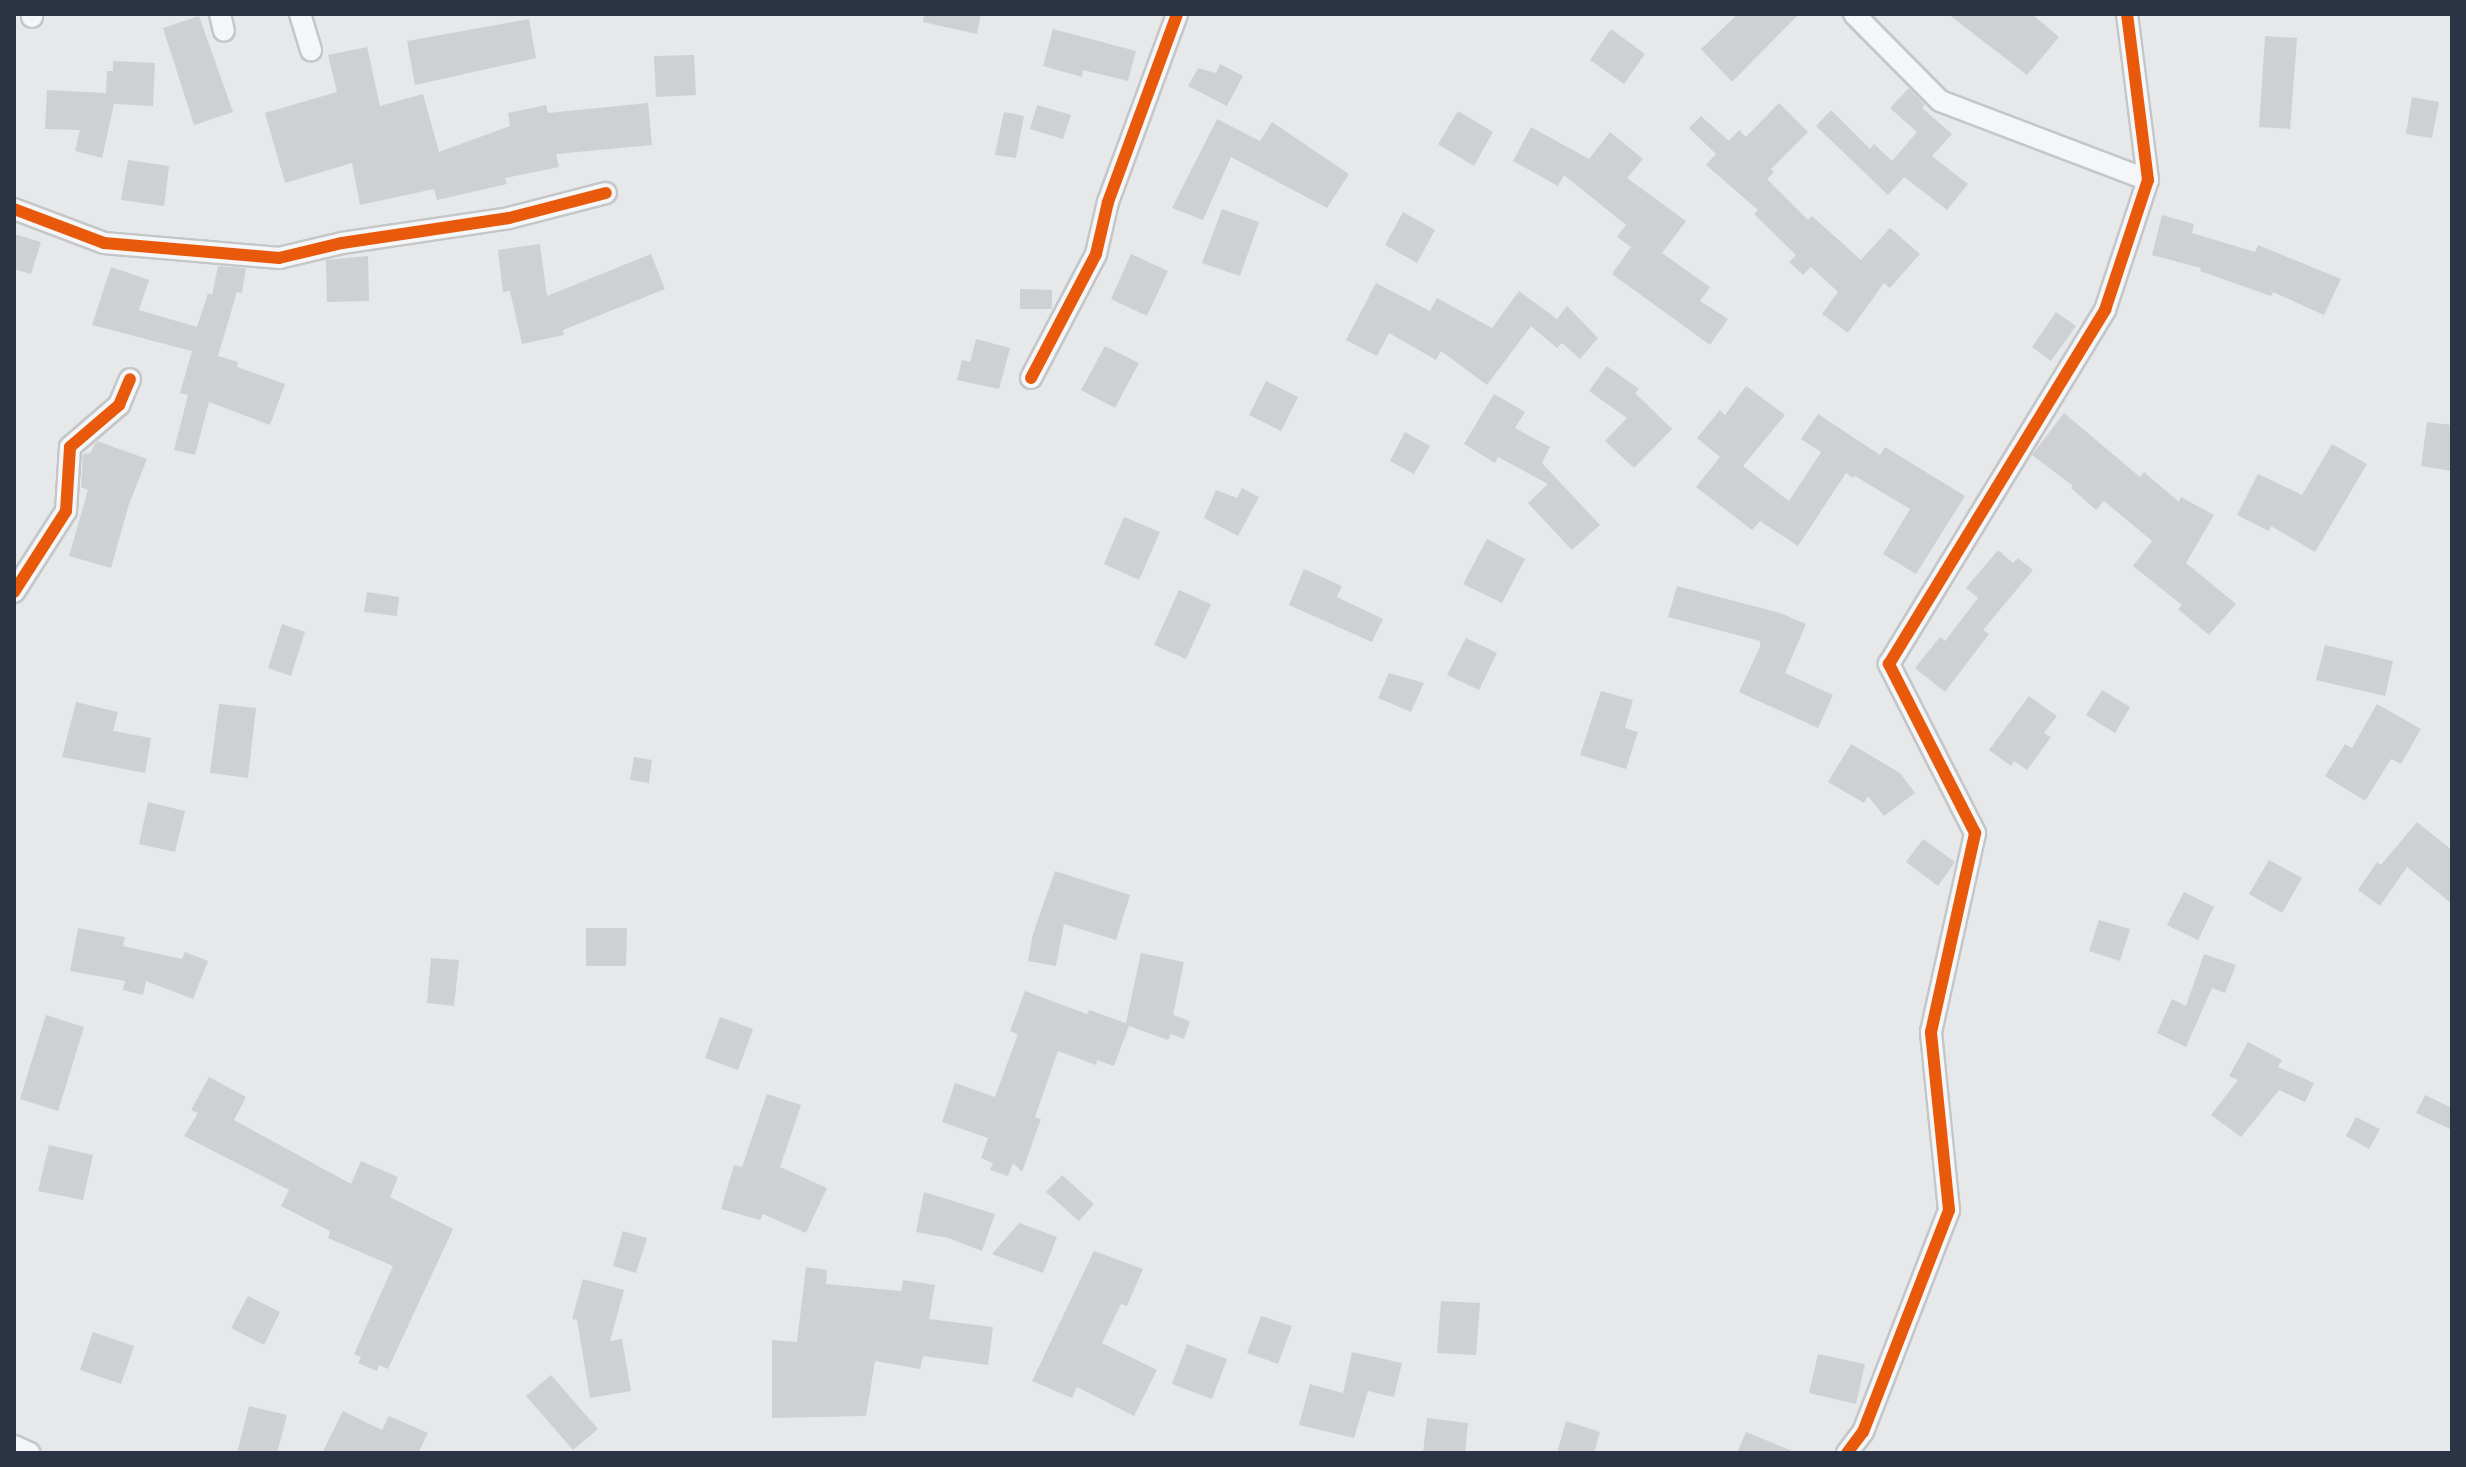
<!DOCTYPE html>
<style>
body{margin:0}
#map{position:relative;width:2466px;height:1467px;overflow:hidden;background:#e6e8ea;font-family:"IBM Plex Sans",sans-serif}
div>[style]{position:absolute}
.building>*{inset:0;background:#ced0d3}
.roads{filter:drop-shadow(2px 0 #c4c6c8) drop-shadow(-2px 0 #c4c6c8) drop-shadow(0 2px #c4c6c8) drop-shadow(0 -2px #c4c6c8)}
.minor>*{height:20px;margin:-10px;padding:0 10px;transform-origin:10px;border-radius:10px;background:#f5f6f7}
.cycleway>*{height:12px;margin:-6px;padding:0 6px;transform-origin:6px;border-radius:6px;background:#e8590c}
span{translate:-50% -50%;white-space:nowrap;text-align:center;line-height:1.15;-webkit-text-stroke:8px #f4f6f9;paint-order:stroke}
.frame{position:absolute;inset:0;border:16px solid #2b3445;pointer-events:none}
</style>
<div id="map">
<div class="building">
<i style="clip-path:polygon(924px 14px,981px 14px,977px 34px,923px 22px)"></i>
<i style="clip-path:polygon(1738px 14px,1799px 14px,1732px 82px,1701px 49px)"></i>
<i style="clip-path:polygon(1948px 14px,2032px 14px,2059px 37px,2027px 75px)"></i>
<i style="clip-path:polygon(199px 16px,233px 112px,194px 125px,163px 28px)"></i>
<i style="clip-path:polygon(529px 19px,536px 58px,415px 85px,407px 41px)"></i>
<i style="clip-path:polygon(1053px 29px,1136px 51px,1128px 81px,1083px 70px,1082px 77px,1043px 66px)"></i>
<i style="clip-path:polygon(1611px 29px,1645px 54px,1624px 84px,1590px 60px)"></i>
<i style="clip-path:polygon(2265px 36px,2297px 38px,2290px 129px,2259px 127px)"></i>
<i style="clip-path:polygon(367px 47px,380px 106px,423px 94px,439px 152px,510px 126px,508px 113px,546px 105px,548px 113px,648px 103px,652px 145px,556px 154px,559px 167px,505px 178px,507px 184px,437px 200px,434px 189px,360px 205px,352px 163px,285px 183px,265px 113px,337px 92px,328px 55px)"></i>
<i style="clip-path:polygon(694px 55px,696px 95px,656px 97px,654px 56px)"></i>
<i style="clip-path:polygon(113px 61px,155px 63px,153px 106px,114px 104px,102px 158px,75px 151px,80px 130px,45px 129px,47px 90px,106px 93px,107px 71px,113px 71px)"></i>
<i style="clip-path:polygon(1220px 64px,1243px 76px,1227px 106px,1188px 86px,1198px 68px,1216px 73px)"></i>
<i style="clip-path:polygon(1909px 88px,1925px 105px,1922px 108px,1952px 134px,1932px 156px,1968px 184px,1947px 210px,1904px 177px,1888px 195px,1816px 126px,1831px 110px,1870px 149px,1874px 144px,1892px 161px,1917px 132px,1890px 108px)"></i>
<i style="clip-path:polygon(2412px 97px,2439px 102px,2432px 138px,2406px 134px)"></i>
<i style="clip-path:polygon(1779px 103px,1808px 132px,1771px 169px,1774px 172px,1767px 179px,1808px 220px,1812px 216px,1861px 260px,1890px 228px,1920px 254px,1890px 288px,1884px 283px,1848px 333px,1822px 314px,1838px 292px,1811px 267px,1803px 275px,1789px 262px,1796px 255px,1754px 214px,1758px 210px,1706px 165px,1716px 154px,1689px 128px,1701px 116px,1729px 141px,1739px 130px,1746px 137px)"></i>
<i style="clip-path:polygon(1037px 105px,1071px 115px,1063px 139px,1030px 129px)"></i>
<i style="clip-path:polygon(1458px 111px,1493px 132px,1474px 166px,1438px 144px)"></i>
<i style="clip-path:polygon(1004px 112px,1024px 116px,1016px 158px,995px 155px)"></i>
<i style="clip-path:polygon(1217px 119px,1260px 141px,1272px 122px,1349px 174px,1327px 208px,1231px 157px,1203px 220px,1172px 208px)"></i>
<i style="clip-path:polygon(1531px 127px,1589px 159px,1610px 132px,1643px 159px,1627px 178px,1686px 221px,1662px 253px,1710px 287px,1700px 301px,1728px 319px,1710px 345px,1612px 274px,1631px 247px,1617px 237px,1626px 225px,1564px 175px,1558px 186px,1513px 161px)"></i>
<i style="clip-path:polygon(128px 160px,169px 166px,164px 206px,121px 200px)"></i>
<i style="clip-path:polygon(1222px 209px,1259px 222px,1240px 276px,1202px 263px)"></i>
<i style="clip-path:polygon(1403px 212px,1435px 230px,1417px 263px,1385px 245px)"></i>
<i style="clip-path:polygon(2162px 215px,2194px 224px,2192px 233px,2255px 252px,2258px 245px,2341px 279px,2324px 315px,2273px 292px,2271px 296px,2200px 271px,2201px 268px,2152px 255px)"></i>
<i style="clip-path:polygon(14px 234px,41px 242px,31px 274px,14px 269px)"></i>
<i style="clip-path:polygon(540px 244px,547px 296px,651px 254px,665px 289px,563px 330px,564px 335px,522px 344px,510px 291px,503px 292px,498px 250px)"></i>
<i style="clip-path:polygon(1131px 254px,1168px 271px,1147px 316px,1111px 299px)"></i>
<i style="clip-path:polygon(368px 256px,369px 301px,327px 302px,326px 260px)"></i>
<i style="clip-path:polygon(218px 266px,246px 268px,242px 293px,237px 292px,218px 356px,238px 362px,237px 367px,285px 384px,270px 425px,209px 402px,195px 455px,174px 450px,188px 395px,180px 393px,192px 351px,92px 325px,111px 267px,149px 280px,139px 310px,197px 327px,208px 293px,212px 295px)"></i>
<i style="clip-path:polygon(1376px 283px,1430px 311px,1437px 298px,1492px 328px,1519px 291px,1557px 319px,1567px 306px,1598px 338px,1580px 359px,1562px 343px,1557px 348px,1531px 326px,1487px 385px,1441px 351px,1436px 360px,1389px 333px,1377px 356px,1346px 340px)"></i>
<i style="clip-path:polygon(1020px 289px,1052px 290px,1052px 309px,1020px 309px)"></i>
<i style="clip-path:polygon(2056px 312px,2076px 326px,2051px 361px,2032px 347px)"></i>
<i style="clip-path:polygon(976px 339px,1010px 348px,999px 389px,957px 380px,962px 360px,970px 362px)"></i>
<i style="clip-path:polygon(1105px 346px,1139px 363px,1115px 408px,1081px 390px)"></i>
<i style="clip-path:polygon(1607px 366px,1639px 389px,1635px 393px,1672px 429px,1634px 468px,1605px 441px,1627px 418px,1589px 391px)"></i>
<i style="clip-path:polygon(1266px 381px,1298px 397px,1281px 431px,1249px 415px)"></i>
<i style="clip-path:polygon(1746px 386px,1785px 415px,1743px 466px,1789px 501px,1821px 452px,1801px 439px,1818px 414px,1880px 455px,1885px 447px,1965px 496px,1916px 574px,1883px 554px,1910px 509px,1855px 476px,1853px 478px,1846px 473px,1798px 546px,1760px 521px,1752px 530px,1696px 487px,1720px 457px,1697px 438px,1720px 410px,1725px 415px)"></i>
<i style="clip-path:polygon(1494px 394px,1525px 412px,1515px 428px,1550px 447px,1542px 463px,1600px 525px,1572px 550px,1528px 503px,1548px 484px,1498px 457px,1495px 463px,1464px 444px)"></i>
<i style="clip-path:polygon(2064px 413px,2140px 477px,2144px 472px,2179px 502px,2181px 497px,2214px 515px,2186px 563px,2236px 604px,2209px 635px,2178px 609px,2182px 605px,2133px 566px,2152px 541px,2104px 501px,2096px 510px,2071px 488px,2073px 486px,2032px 455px)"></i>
<i style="clip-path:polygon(2427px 422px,2452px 425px,2452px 471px,2421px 466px)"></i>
<i style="clip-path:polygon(1405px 432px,1430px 446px,1414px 474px,1390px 461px)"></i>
<i style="clip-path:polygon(97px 441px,147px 459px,129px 504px,111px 568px,69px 556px,88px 490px,81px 487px,83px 454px,90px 453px)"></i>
<i style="clip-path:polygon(2332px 444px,2367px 464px,2315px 552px,2271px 526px,2269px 531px,2237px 515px,2258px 474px,2302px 495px)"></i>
<i style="clip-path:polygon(1242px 488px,1259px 497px,1238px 536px,1204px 518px,1216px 490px,1237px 498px)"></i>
<i style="clip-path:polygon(1124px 517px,1160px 532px,1139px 580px,1104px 564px)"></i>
<i style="clip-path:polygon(1487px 539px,1525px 559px,1502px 603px,1463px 584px)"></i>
<i style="clip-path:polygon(1998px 550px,2013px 563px,2018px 558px,2033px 570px,1983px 630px,1989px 634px,1945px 692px,1915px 668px,1940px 637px,1945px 641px,1978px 598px,1966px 588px)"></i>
<i style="clip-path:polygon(1304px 569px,1342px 586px,1337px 597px,1383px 619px,1372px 642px,1289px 605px)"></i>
<i style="clip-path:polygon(1677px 586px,1780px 613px,1806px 624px,1785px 673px,1833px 695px,1818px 728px,1739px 692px,1760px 647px,1760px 641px,1668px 617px)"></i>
<i style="clip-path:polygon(1179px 590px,1211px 604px,1186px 659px,1154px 645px)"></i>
<i style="clip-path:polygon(367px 592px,399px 597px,397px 616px,364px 612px)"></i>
<i style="clip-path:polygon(282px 624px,305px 632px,291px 676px,268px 668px)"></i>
<i style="clip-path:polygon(1466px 638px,1497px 653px,1479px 690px,1447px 675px)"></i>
<i style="clip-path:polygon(2325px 645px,2393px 661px,2385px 696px,2316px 680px)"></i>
<i style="clip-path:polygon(1389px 673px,1424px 683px,1411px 712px,1378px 698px)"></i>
<i style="clip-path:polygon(2102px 690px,2130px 707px,2115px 733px,2086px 715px)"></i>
<i style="clip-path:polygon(1601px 691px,1633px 700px,1625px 728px,1638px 732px,1626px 769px,1580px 755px)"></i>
<i style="clip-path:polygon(2029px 696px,2057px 716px,2044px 733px,2051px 737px,2027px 770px,2014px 761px,2011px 766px,1989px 750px)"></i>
<i style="clip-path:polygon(76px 702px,118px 712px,113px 731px,151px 738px,145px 773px,62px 757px)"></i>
<i style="clip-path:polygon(219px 704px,256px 708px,248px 778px,210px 773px)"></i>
<i style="clip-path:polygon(2377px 704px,2421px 729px,2401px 764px,2391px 759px,2365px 801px,2325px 776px,2345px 744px,2352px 748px)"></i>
<i style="clip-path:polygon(1851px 744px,1900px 773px,1915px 793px,1884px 816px,1868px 796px,1864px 803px,1828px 782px)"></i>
<i style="clip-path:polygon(634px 757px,652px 760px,649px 783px,630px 780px)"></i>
<i style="clip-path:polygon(148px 802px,185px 811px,175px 852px,139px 844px)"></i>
<i style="clip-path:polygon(2417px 822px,2452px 850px,2452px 904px,2407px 867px,2380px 906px,2358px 890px,2377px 862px,2381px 865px)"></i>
<i style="clip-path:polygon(1923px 839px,1955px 862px,1938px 886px,1906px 862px)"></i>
<i style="clip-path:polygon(2269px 860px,2302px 878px,2282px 913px,2249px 894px)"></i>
<i style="clip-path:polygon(1055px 871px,1130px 895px,1116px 940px,1064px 924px,1056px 966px,1028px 961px,1033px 934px)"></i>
<i style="clip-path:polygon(2184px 892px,2214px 907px,2198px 940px,2167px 925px)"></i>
<i style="clip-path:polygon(2099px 920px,2130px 929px,2120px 961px,2089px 951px)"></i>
<i style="clip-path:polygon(78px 928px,125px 937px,123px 946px,182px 959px,185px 952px,208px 961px,193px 999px,146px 981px,143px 995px,123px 990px,125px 981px,70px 971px)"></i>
<i style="clip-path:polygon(586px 928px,627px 928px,626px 966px,586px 966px)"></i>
<i style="clip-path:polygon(1141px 953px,1184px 962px,1173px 1015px,1190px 1021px,1184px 1039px,1171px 1034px,1168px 1040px,1129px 1026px,1114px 1066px,1097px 1060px,1096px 1065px,1058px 1051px,1035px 1117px,1041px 1119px,1022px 1172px,1013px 1163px,1008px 1176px,990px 1170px,993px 1163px,981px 1158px,988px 1138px,942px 1122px,955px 1083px,995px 1097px,1018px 1034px,1010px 1031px,1025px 991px,1087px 1014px,1089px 1010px,1126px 1023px)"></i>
<i style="clip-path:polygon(2204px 954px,2236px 965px,2225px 993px,2212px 988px,2186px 1047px,2157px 1033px,2172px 999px,2186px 1006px)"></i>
<i style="clip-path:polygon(431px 958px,459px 960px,454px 1006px,427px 1003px)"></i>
<i style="clip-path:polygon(46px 1015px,84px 1027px,58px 1111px,20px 1099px)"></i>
<i style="clip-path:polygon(720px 1017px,753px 1029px,738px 1070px,705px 1058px)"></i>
<i style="clip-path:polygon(2248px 1042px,2282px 1060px,2278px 1067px,2314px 1083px,2305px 1102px,2279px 1090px,2241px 1137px,2211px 1115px,2238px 1080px,2229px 1076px)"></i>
<i style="clip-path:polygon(209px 1077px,246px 1097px,234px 1120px,351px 1184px,361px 1161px,398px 1177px,390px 1197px,453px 1229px,388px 1369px,379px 1365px,377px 1371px,358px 1363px,361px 1357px,354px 1354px,393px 1266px,328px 1238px,330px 1231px,281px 1206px,289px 1190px,184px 1136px,198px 1113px,191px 1110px)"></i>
<i style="clip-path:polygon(767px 1094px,801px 1105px,780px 1167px,827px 1188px,806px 1233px,763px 1214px,760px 1220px,721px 1209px,734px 1165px,742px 1167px)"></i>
<i style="clip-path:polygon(2425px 1095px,2452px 1108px,2452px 1130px,2416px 1113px)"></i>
<i style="clip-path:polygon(2356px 1117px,2380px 1129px,2369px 1149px,2346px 1136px)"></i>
<i style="clip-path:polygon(49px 1145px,93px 1155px,83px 1200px,38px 1191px)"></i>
<i style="clip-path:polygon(1062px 1175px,1094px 1204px,1079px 1221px,1046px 1192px)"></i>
<i style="clip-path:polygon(924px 1192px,995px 1214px,982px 1251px,948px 1238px,916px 1232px)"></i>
<i style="clip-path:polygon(1019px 1223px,1057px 1237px,1043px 1273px,992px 1254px)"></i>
<i style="clip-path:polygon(623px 1231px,647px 1238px,636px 1273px,613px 1266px)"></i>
<i style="clip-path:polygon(1094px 1251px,1143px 1269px,1127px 1306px,1121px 1304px,1102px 1343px,1157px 1370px,1134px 1416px,1077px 1387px,1072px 1398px,1032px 1381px)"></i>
<i style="clip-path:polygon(806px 1267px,827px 1270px,826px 1284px,901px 1291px,903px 1280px,935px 1285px,929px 1319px,993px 1327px,988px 1365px,923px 1356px,920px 1369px,875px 1361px,866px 1416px,772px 1418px,772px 1340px,797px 1342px)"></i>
<i style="clip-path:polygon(583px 1279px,624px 1290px,610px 1341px,622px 1339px,631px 1391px,590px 1398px,577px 1320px,572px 1319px)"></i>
<i style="clip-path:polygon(248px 1296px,280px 1312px,264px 1345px,231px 1328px)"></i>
<i style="clip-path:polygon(1441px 1301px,1480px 1303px,1476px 1355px,1437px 1353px)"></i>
<i style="clip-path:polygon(1261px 1316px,1292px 1326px,1278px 1364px,1247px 1353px)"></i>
<i style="clip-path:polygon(93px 1332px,134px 1346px,121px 1384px,80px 1370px)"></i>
<i style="clip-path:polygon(1187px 1344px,1227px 1359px,1212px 1399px,1172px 1384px)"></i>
<i style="clip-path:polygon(1352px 1352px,1402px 1363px,1394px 1397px,1368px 1391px,1354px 1438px,1299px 1425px,1310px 1384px,1343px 1393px)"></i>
<i style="clip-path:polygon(1818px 1354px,1865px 1364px,1856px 1404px,1809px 1393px)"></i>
<i style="clip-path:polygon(551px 1375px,598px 1429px,573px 1450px,526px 1396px)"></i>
<i style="clip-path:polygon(249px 1406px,287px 1415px,277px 1453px,237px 1453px)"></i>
<i style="clip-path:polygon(343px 1411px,382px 1430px,389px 1416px,428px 1433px,418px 1453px,322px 1453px)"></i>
<i style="clip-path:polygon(1427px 1418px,1468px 1423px,1465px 1453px,1423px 1453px)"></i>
<i style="clip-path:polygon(1566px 1421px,1600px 1432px,1594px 1453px,1557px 1453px)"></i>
<i style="clip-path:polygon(1746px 1432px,1797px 1453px,1737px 1453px)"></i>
</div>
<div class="roads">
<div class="minor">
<i style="left:32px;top:14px;width:3px;rotate:90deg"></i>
<i style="left:220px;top:14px;width:17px;rotate:77deg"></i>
<i style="left:300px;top:14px;width:38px;rotate:73deg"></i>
<i style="left:1854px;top:14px;width:122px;rotate:45.3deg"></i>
<i style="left:1940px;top:101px;width:222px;rotate:20.8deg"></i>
<i style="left:14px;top:209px;width:96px;rotate:20.7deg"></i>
<i style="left:104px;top:243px;width:176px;rotate:4.9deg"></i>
<i style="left:279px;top:258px;width:65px;rotate:-13.4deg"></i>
<i style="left:342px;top:243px;width:169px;rotate:-8.5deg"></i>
<i style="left:509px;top:218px;width:100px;rotate:-14.5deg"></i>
<i style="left:1031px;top:378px;width:140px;rotate:-62.3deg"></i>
<i style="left:1096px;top:254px;width:53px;rotate:-77deg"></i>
<i style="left:1108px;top:202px;width:200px;rotate:-69.8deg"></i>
<i style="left:14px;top:592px;width:96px;rotate:-57.3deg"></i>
<i style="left:66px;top:511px;width:64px;rotate:-86.4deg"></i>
<i style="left:70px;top:447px;width:65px;rotate:-40.6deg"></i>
<i style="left:119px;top:405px;width:28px;rotate:-67deg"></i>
<i style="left:14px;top:1446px;width:17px;rotate:24deg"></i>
<i style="left:1847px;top:1453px;width:26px;rotate:-53deg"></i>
<i style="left:1863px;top:1432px;width:238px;rotate:-68.8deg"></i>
<i style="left:1949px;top:1210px;width:179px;rotate:-95.8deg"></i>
<i style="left:1931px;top:1032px;width:204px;rotate:-77.5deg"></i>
<i style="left:1975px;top:833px;width:190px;rotate:-117deg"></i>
<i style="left:1889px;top:664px;width:415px;rotate:-58.6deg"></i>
<i style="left:2105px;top:310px;width:137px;rotate:-71.7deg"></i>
<i style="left:2148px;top:180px;width:167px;rotate:-97.2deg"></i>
</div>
</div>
<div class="cycleway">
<i style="left:14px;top:209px;width:96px;rotate:20.7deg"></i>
<i style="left:104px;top:243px;width:176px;rotate:4.9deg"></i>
<i style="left:279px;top:258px;width:65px;rotate:-13.4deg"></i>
<i style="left:342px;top:243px;width:169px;rotate:-8.5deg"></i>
<i style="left:509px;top:218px;width:100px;rotate:-14.5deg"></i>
<i style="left:1031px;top:378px;width:140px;rotate:-62.3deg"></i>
<i style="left:1096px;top:254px;width:53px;rotate:-77deg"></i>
<i style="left:1108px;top:202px;width:200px;rotate:-69.8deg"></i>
<i style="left:14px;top:592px;width:96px;rotate:-57.3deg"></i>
<i style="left:66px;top:511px;width:64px;rotate:-86.4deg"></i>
<i style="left:70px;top:447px;width:65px;rotate:-40.6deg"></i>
<i style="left:119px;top:405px;width:28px;rotate:-67deg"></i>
<i style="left:1847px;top:1453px;width:26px;rotate:-53deg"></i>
<i style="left:1863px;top:1432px;width:238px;rotate:-68.8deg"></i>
<i style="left:1949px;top:1210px;width:179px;rotate:-95.8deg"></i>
<i style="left:1931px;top:1032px;width:204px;rotate:-77.5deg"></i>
<i style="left:1975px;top:833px;width:190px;rotate:-117deg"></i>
<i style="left:1889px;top:664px;width:415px;rotate:-58.6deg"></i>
<i style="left:2105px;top:310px;width:137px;rotate:-71.7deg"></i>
<i style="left:2148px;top:180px;width:167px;rotate:-97.2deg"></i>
</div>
<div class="frame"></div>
</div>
